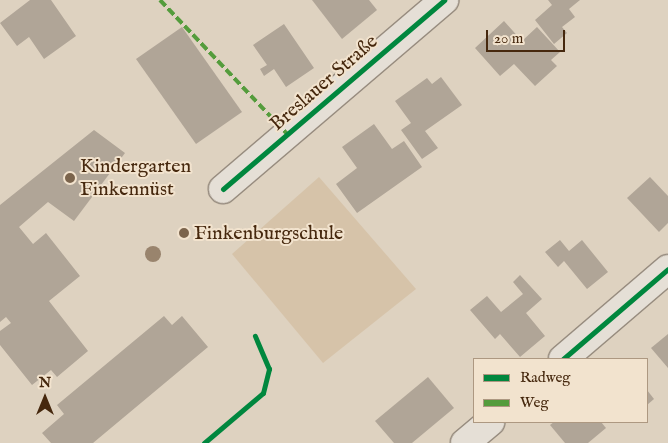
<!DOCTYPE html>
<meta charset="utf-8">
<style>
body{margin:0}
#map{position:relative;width:668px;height:443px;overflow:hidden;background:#ded2c0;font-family:"IM FELL English",serif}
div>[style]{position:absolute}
.green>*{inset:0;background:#d6c3a9}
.building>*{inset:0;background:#b0a597}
.roads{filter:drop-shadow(1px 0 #978c7f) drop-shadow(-1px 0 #978c7f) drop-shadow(0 1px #978c7f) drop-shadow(0 -1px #978c7f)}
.minor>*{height:28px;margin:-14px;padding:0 14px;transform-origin:14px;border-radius:14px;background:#e5dfd6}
.quiet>*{height:4px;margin-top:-2px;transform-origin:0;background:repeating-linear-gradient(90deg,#549c3c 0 8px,transparent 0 12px)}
.cycleway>*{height:5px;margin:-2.5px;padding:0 2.5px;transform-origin:2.5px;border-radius:2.5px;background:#00873e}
.trees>*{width:16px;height:16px;margin:-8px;border-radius:50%;background:#99846d}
.dots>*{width:14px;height:14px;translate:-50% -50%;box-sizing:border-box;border:2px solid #f2e3ce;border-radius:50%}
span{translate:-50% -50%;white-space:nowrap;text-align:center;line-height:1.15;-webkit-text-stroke:4px #f2e3ce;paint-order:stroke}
.street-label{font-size:20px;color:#46280e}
.poi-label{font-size:20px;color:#46280e}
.left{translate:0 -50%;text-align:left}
.legend{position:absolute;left:473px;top:358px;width:175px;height:65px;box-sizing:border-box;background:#f2e3ce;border:1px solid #ad9881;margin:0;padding:6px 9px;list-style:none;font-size:15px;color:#46280e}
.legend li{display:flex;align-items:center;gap:10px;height:25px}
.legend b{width:25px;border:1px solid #ad9881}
.north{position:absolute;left:20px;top:373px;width:50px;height:50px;-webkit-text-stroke:4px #f2e3ce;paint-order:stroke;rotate:0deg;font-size:14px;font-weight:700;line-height:20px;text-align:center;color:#46280e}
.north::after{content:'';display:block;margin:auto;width:18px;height:22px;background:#46280e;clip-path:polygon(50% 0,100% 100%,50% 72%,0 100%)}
.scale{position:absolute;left:486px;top:30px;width:79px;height:22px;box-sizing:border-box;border:2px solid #46280e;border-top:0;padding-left:6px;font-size:15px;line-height:18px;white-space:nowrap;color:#46280e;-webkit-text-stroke:4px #f2e3ce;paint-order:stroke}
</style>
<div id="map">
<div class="green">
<i style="clip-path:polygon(319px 177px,416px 289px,323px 363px,232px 254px)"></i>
</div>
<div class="building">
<i style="clip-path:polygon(30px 0,51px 0,76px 36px,44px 59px,29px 37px,17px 46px,0 23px)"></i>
<i style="clip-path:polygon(312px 0,369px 0,377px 10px,342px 39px)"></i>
<i style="clip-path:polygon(548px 0,580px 0,569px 9px,575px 17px,562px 27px,567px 33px,554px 44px,535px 20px,552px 5px)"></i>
<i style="clip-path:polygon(504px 21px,522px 41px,537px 27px,560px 52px,551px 60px,557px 66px,535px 86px,514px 64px,500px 76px,475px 48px)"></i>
<i style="clip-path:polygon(284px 24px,314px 68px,286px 87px,274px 69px,264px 76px,260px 69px,267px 65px,253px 45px)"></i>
<i style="clip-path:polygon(182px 27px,242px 112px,196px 144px,136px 59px)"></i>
<i style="clip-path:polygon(441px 77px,462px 105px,425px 131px,438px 148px,422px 159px,401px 130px,411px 123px,395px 101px,427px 78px,432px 84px)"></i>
<i style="clip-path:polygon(374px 124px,392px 149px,404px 141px,422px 167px,357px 213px,336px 184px,357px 168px,342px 147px)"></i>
<i style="clip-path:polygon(94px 130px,125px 153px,74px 221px,48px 202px,19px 227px,33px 244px,46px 233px,80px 276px,49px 301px,88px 351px,57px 377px,51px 370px,32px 385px,0 345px,0 331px,11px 323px,6px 317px,0 322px,0 205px)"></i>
<i style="clip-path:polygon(650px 177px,668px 196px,668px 223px,659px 232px,627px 198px)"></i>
<i style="clip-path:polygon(560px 240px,569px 251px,582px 240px,608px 272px,587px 289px,564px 261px,558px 267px,545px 252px)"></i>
<i style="clip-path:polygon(520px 275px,542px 299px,526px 313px,545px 336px,520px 357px,500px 334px,495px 339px,470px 310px,487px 296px,501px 312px,523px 294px,513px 282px)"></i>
<i style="clip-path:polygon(164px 316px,172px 325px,182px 316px,208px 347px,93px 443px,51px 443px,42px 433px,64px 414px,57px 405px)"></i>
<i style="clip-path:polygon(668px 334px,668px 368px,651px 348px)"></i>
<i style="clip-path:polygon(428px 377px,454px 408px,412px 443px,394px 443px,375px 421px)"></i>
<i style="clip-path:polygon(647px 390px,654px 399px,647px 405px)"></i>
<i style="clip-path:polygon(554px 422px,601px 422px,606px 428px,588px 443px,565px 443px,550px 425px)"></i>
</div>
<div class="roads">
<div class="minor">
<i style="left:223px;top:189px;width:291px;rotate:-40.5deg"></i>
<i style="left:563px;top:359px;width:138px;rotate:-40.6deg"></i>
<i style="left:465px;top:443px;width:33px;rotate:-40deg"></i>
</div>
</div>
<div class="quiet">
<i style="left:160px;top:0;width:185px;rotate:46.5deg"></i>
</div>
<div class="cycleway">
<i style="left:223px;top:189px;width:291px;rotate:-40.5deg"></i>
<i style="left:563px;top:359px;width:138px;rotate:-40.6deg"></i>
<i style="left:204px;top:443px;width:77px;rotate:-40.3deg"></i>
<i style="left:263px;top:393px;width:25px;rotate:-76deg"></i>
<i style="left:269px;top:369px;width:36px;rotate:-113deg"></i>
</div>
<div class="trees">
<i style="left:153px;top:254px"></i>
</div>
<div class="dots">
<i style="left:70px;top:178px;background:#7b644c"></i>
<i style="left:184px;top:233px;background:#7b644c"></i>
</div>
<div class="street-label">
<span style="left:324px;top:83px;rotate:-41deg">Breslauer Straße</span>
</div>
<div class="poi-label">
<span class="left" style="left:80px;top:178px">Kindergarten<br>Finkennüst</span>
<span class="left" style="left:194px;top:233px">Finkenburgschule</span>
</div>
<ul class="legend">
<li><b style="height:6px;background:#00873e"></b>Radweg</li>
<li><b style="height:6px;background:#549c3c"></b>Weg</li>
</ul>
<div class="north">N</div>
<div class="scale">20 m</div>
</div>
